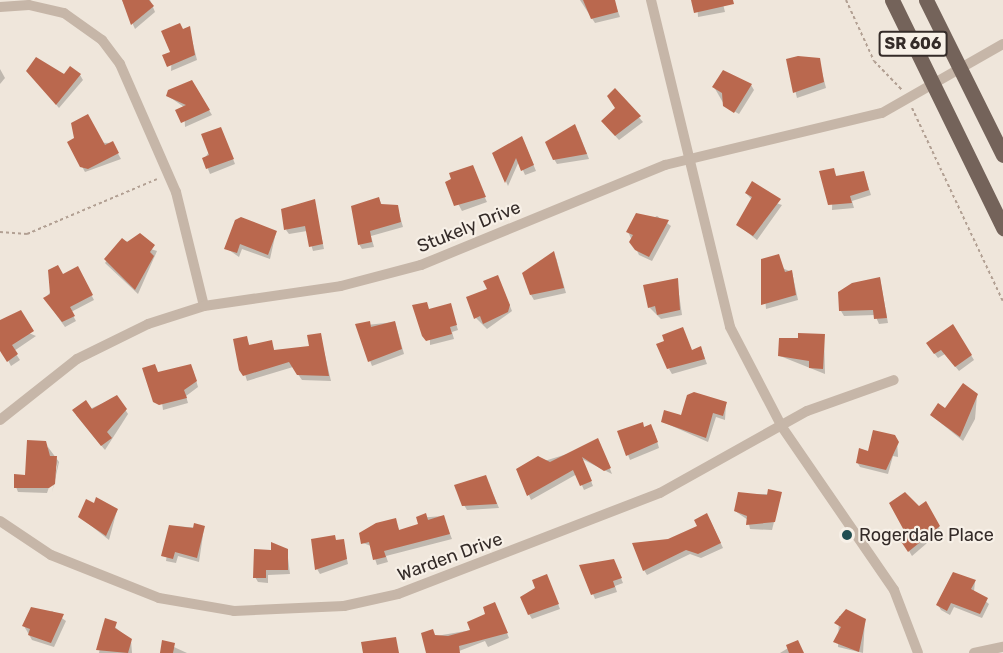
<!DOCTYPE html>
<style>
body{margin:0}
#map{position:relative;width:1003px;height:653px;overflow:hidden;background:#efe6db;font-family:Rubik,sans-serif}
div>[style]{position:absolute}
.shadow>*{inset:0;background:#0003}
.building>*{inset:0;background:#ba684e}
.path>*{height:2px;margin-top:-1px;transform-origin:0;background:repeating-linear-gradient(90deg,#b2a093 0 3px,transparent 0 6px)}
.street>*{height:10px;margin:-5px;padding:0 5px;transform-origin:5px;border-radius:5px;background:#c6b6a8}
.primary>*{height:15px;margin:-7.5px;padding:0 7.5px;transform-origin:7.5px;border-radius:7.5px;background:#74635a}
.dots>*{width:16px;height:16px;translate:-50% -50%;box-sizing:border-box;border:3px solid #f7f0e7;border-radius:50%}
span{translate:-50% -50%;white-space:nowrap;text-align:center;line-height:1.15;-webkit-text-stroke:4.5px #f7f0e7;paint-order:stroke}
.shield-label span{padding:2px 4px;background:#f7f0e7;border:2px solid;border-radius:4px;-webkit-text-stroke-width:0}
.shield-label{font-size:16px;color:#342b28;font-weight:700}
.street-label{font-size:18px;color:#342b28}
.poi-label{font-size:18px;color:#342b28}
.left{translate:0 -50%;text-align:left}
</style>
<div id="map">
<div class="shadow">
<i style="clip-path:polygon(122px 0,150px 0,155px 12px,135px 29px)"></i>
<i style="clip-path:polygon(580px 0,614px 0,620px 17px,595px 23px)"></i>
<i style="clip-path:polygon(697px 0,722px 0,725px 12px,698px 17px)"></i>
<i style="clip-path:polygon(189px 28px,197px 60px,171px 71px,172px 52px)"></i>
<i style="clip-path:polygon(819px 60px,826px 88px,797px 98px,788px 61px)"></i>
<i style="clip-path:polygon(0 69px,5px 78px,0 84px)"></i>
<i style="clip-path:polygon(28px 71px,80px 75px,83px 80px,59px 108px)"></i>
<i style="clip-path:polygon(191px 81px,212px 115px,185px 127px,184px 107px,168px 96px)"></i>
<i style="clip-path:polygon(751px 85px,754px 90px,739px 114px,725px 106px,714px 87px)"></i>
<i style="clip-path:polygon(615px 90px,643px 122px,619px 140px,606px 126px,616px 109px)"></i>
<i style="clip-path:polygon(578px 131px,589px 159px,557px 164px,554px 159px)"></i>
<i style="clip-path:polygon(223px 133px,235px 164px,210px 174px,204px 159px)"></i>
<i style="clip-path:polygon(69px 142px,112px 143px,121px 159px,85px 172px)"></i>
<i style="clip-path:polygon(524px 142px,536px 171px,525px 175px,519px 161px,508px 186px,494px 154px)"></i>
<i style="clip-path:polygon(833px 170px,837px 177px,864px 173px,871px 195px,852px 201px,854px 208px,832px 210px)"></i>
<i style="clip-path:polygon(472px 171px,487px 202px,462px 211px,447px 183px)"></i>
<i style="clip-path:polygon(746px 193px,782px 205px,757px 240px,738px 225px,752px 200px)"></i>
<i style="clip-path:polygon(379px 199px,382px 205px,397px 206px,403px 227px,371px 236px,374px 247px,362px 249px,359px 244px)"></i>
<i style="clip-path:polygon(314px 201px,324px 249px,313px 251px,307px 231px,289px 234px,286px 230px)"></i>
<i style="clip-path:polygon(657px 216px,671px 226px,652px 261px,639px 255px,628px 232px)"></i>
<i style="clip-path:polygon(276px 232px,270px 259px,242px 249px,239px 257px,226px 248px)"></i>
<i style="clip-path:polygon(122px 240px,157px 251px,138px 294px,105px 263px)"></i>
<i style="clip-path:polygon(556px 258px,566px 293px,534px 300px,531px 295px)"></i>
<i style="clip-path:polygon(762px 260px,792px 272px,798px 300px,766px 309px)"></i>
<i style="clip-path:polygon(77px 268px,94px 300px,71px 312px,76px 321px,65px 327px,45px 299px,62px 276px)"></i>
<i style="clip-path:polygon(880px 278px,888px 323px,879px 324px,875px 315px,844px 316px,841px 311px)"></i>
<i style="clip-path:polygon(677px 280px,682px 315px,661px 319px,649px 307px)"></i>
<i style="clip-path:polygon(500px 282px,512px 311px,487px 329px,476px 318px,489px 290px)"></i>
<i style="clip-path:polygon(450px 305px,458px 330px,452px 332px,454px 339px,430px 345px,429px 310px)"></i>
<i style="clip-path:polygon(0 321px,36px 336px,14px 351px,20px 360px,11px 366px,0 345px)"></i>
<i style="clip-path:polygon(395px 322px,404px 354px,372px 366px,357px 326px)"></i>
<i style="clip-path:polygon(953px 326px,974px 360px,959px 371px,945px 354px,938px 358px,931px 349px)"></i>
<i style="clip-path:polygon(320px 334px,331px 381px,302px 380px,293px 367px,247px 381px,235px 340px,246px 338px,250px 346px,271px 342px,275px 352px,311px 347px)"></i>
<i style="clip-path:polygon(824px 336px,825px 374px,780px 356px,800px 339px)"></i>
<i style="clip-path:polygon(692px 351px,703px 353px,707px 364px,672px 374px,669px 369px)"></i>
<i style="clip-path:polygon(193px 370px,198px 387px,186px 396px,188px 403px,163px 410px,158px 374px)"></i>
<i style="clip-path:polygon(977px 395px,975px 419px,963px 441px,931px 415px)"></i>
<i style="clip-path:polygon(117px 397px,128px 414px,105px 450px,76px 415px)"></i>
<i style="clip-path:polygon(726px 403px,725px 420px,716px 417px,708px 442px,663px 422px)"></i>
<i style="clip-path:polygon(644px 428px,654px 431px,659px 448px,630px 460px,619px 432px)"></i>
<i style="clip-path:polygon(897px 441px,898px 457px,893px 456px,888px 474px,860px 467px,857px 462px,869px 452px)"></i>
<i style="clip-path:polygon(600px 444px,612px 474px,582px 459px,593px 486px,584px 490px,577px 474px,531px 500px,518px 469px)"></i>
<i style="clip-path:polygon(48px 447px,59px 462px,52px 493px,58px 461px,47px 493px,18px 492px,16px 487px)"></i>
<i style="clip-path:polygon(488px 482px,499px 508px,467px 510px,464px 505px)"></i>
<i style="clip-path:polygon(739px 494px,781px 494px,772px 530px,750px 529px,748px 520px,735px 511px)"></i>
<i style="clip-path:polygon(925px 503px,941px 531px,912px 556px,903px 541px)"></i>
<i style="clip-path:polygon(117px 510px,109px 540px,80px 517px)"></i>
<i style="clip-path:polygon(443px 516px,452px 539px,386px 556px,388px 562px,377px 565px,371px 546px,363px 543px,395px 520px,400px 532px,420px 525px,417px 518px)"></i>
<i style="clip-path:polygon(710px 520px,723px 548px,701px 558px,690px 554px,647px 575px,644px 570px,669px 541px)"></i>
<i style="clip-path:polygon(171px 526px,204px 528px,199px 562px,178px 556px,176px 563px,166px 561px)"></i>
<i style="clip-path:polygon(343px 541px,348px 564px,320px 574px,317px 569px)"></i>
<i style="clip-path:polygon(287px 550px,290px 574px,268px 575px,268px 583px,258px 582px,255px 577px)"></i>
<i style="clip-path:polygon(616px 566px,623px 583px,615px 586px,617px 592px,595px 599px,593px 594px)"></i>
<i style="clip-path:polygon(549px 581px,560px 609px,532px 619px,529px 614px)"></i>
<i style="clip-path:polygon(975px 581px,974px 592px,989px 604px,982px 618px,954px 607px,950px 615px,941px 610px,938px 605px)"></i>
<i style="clip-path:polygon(497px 609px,509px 638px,488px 647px,485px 641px,454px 653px,428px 653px,436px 636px,472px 630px)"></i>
<i style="clip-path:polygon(52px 611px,66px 621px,54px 647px,32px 640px,24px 626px)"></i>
<i style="clip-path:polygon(839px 616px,865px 620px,863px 653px,838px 647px)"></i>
<i style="clip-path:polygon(106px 620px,131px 640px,132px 653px,99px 653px)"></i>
<i style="clip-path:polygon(163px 642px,187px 653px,161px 653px)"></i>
<i style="clip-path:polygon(798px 642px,803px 653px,780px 653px)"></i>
</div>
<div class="building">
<i style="clip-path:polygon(122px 0,149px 0,154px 6px,131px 25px)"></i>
<i style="clip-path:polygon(583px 0,615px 0,618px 12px,591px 19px)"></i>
<i style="clip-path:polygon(691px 0,733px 0,734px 4px,694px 13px)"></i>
<i style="clip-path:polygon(180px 23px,183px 29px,190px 26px,195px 55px,167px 67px,162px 55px,170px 52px,161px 31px)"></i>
<i style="clip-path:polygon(798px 56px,820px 58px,824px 82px,793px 93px,786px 59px)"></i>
<i style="clip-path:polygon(36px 57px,64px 74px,70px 66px,81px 74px,56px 105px,26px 71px)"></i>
<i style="clip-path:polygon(723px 70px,752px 84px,734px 113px,723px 106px,722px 93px,712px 87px)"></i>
<i style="clip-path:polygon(192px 80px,210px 110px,181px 123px,175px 110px,186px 105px,166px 96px,168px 90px)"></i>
<i style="clip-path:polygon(615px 88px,641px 116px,615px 136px,601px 121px,615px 108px,607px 96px)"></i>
<i style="clip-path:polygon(88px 114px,105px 145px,113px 141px,119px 153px,88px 169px,80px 167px,67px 142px,74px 138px,71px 123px)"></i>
<i style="clip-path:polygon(575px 124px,587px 154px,553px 160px,545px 142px)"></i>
<i style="clip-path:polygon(221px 127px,234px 159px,206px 169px,202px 158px,209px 155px,201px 134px)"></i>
<i style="clip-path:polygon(522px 136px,534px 165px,521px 171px,516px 158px,505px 183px,492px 153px)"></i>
<i style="clip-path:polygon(473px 165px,486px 197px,454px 206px,445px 182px,451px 179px,449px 173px)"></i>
<i style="clip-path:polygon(834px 168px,836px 176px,864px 171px,869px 190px,850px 196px,852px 203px,828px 205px,819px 171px)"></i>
<i style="clip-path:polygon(752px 181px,781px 199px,753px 236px,736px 225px,752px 197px,745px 193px)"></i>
<i style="clip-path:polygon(379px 197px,381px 204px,398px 205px,401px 222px,370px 231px,372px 242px,358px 245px,351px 206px)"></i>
<i style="clip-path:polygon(315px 199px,323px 244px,309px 247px,305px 226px,284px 230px,281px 209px)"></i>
<i style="clip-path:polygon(636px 213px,669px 220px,649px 257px,635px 250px,629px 242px,633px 235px,626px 232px)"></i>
<i style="clip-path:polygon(241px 217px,277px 231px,268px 255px,240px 244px,237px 253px,224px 249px,235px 220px)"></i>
<i style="clip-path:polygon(140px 233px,155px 245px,150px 252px,154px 256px,135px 290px,104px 259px,122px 238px,127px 242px)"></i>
<i style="clip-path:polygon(554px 251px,564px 288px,530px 295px,522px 273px)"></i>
<i style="clip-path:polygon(779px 254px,785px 272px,792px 270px,796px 295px,761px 305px,761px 259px)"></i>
<i style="clip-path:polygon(58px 265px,63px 274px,78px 266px,93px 295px,70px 307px,75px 316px,62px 322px,43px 298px,50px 294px,48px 270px)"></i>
<i style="clip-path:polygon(498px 275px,510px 305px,508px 312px,483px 324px,480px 316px,474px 319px,466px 297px,487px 289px,483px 281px)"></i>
<i style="clip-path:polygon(880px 277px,887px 318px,874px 319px,873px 310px,839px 311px,838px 292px,852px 283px)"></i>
<i style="clip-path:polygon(678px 278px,680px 310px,657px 315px,655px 306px,648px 308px,643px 285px)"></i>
<i style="clip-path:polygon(427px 302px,429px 309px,451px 303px,457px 325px,450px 327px,452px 334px,426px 341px,422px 336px,412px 305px)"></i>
<i style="clip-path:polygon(21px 310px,34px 331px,12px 345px,18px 354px,7px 362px,0 351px,0 320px)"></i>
<i style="clip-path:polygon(370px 321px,371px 327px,395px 321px,402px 349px,368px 362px,355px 324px)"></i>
<i style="clip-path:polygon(953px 324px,972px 355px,955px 367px,941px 350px,934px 354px,926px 343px)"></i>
<i style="clip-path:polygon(683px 327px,692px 350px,701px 346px,705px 359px,667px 369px,656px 344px,664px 341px,662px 335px)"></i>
<i style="clip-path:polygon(321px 333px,329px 376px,297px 375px,289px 362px,243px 376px,239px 370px,233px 339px,247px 336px,249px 345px,272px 340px,274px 350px,309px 346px,307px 335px)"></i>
<i style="clip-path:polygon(798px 333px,825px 334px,823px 369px,809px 368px,809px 361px,778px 356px,779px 338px,798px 338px)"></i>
<i style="clip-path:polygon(155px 364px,158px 372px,191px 364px,197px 381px,184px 390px,187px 398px,159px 405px,153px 402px,142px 368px)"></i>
<i style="clip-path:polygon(963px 383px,978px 394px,960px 437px,930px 415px,938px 403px,945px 408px)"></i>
<i style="clip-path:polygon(694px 392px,727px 402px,723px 416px,713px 413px,706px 438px,661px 422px,664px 410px,681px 415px,687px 395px)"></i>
<i style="clip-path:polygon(117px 395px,127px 409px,107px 432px,112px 438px,101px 446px,72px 410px,86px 400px,92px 409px)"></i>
<i style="clip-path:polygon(643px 422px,644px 427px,651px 424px,658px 442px,626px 456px,617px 431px)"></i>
<i style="clip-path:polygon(873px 430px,895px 435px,899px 442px,886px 470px,856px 463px,859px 448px,868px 451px)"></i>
<i style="clip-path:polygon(598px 438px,611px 468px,604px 471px,582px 457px,592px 481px,580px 486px,573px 470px,527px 496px,516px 469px,538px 456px,550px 462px)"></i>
<i style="clip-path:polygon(27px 440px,46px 441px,50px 456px,57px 456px,55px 484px,49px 488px,14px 488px,14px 474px,25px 475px)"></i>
<i style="clip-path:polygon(486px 475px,497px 504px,462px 506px,454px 485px)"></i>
<i style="clip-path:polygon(768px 489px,782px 492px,775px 522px,746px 525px,747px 516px,734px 511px,738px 492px,767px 495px)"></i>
<i style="clip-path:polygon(905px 492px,919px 506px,926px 501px,940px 526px,908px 552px,900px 540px,907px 536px,889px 503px)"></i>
<i style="clip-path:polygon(96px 497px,118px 509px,106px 536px,78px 517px,86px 499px,94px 503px)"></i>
<i style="clip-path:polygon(426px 513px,428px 520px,444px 515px,450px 534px,384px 551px,386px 557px,373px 560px,369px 542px,361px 544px,359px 533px,376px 523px,396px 518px,399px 530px,418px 524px,416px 517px)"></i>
<i style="clip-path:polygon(707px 513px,721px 543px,698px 554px,686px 550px,643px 571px,632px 543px,668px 539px,697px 526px,694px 520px)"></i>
<i style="clip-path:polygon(194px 523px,205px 526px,197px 558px,175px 552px,173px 559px,161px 556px,169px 525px,193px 528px)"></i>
<i style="clip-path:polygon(335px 535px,336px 540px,344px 539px,347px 559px,315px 570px,311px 539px)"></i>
<i style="clip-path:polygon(271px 542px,288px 549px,288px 570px,266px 570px,266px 578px,253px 578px,254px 549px,271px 550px)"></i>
<i style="clip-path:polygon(614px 559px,622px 578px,613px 581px,615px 587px,591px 595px,579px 565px)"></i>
<i style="clip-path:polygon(953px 572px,976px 580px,971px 589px,988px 598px,980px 614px,951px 603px,947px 611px,936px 605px)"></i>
<i style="clip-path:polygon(547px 574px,559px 604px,528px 615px,520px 597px,535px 588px,532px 580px)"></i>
<i style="clip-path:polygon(495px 602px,508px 633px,459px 646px,460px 653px,426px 653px,421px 633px,433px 629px,435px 635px,448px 636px,470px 630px,467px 622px,485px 614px,483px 607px)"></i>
<i style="clip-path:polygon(31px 607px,64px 614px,51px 643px,28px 635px,30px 629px,22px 626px)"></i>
<i style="clip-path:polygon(846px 609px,866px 619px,859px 652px,833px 642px,841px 627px,834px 623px)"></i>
<i style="clip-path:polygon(105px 618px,117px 622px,115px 628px,132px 639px,128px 653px,96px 650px)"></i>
<i style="clip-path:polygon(396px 637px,399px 653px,363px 653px,361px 642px)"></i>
<i style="clip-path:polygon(162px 640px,175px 643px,173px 653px,160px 653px)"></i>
<i style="clip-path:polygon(798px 640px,804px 653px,789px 653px,786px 645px)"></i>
</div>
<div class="path">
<i style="left:846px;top:0;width:67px;rotate:65.3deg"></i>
<i style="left:874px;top:61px;width:40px;rotate:46deg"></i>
<i style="left:912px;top:108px;width:213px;rotate:64.8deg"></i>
<i style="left:0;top:232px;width:27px;rotate:4deg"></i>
<i style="left:27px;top:234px;width:141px;rotate:-22.9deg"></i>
</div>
<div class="street">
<i style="left:651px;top:0;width:336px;rotate:76.4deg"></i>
<i style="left:730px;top:327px;width:113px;rotate:62.5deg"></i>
<i style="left:782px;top:427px;width:198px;rotate:55.5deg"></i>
<i style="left:894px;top:590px;width:67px;rotate:69.1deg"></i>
<i style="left:0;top:7px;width:29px;rotate:-4deg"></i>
<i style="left:29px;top:5px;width:36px;rotate:13deg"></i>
<i style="left:64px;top:13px;width:47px;rotate:35.4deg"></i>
<i style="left:102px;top:40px;width:30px;rotate:53deg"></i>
<i style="left:120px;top:64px;width:140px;rotate:66.4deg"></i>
<i style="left:176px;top:192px;width:117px;rotate:76.2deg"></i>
<i style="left:0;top:420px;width:98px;rotate:-38.4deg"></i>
<i style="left:77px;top:359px;width:79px;rotate:-26.2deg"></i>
<i style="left:148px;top:324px;width:59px;rotate:-17.8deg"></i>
<i style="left:204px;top:306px;width:138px;rotate:-8.3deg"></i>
<i style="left:341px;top:286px;width:83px;rotate:-14.7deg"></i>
<i style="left:421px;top:265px;width:264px;rotate:-22.3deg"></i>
<i style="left:665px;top:165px;width:223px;rotate:-13.5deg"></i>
<i style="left:882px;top:113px;width:139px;rotate:-29.7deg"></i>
<i style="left:0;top:521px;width:61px;rotate:33.7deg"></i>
<i style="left:51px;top:555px;width:116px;rotate:21.7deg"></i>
<i style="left:159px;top:598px;width:76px;rotate:9.8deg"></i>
<i style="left:234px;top:611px;width:110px;rotate:-2.6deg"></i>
<i style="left:344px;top:606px;width:55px;rotate:-12.5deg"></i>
<i style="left:398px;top:594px;width:281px;rotate:-21.1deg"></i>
<i style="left:660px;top:493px;width:168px;rotate:-29.2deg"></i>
<i style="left:807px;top:411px;width:92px;rotate:-19.6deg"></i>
<i style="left:974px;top:653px;width:30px;rotate:-12deg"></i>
</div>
<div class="primary">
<i style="left:892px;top:0;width:254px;rotate:64deg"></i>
<i style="left:926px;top:0;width:173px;rotate:63.6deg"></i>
</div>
<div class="dots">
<i style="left:847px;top:535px;background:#214e51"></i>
</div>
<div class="shield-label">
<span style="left:913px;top:44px">SR 606</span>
</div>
<div class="street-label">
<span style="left:469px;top:227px;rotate:-22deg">Stukely Drive</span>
<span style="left:450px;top:557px;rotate:-20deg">Warden Drive</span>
</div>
<div class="poi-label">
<span class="left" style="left:859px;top:535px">Rogerdale Place</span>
</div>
</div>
